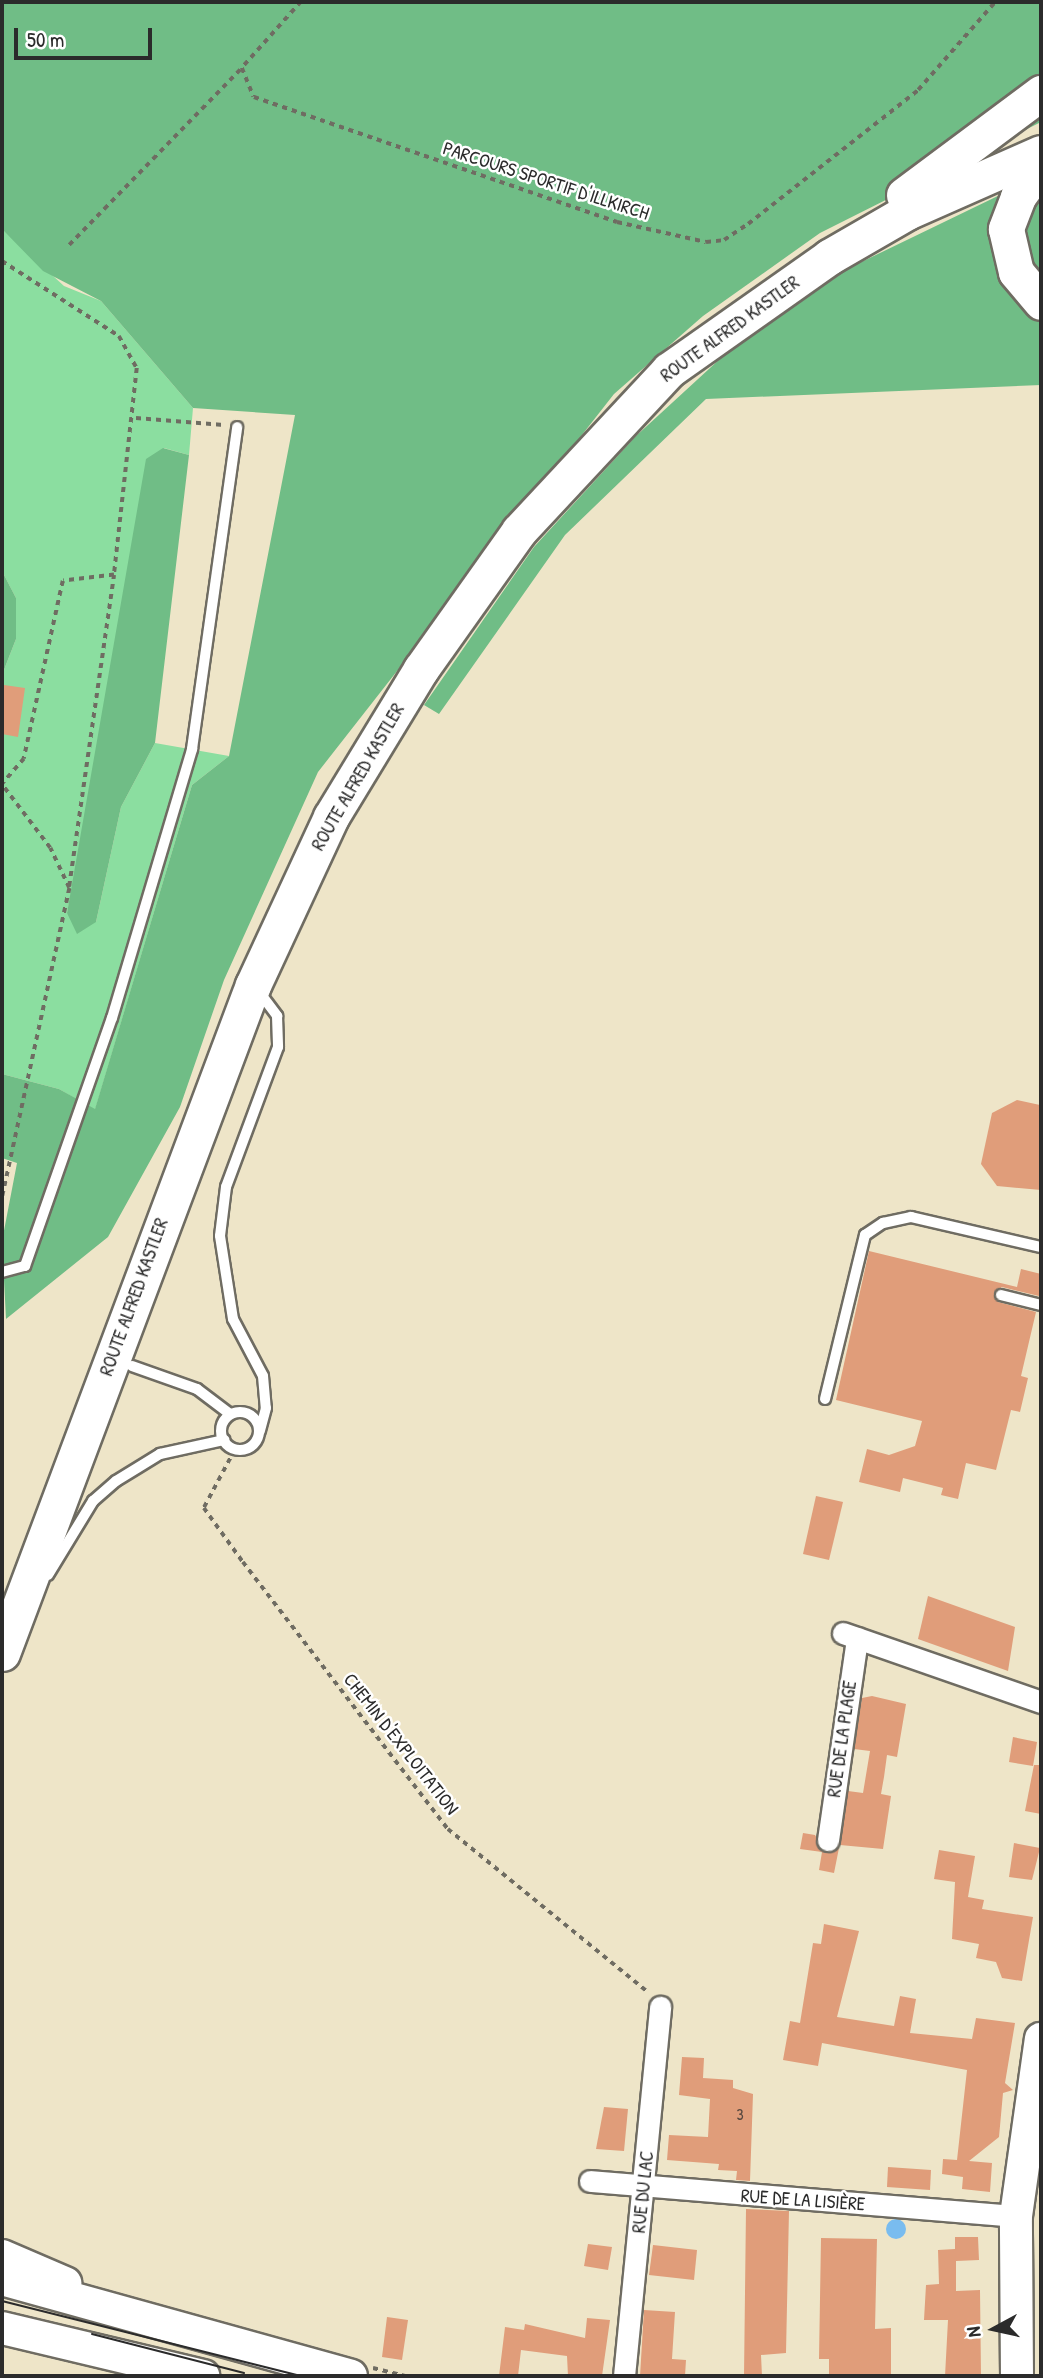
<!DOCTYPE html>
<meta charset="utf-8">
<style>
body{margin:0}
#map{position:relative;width:1043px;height:2378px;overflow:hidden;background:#eee5c8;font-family:"Patrick Hand",sans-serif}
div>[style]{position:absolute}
.green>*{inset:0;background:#8bdea0}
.forest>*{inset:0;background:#70bd86}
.water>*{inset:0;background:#79bcef}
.round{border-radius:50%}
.building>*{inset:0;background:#e09d7a}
.path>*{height:3.5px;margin-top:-1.75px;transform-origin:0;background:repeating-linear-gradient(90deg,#6f6c62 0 5px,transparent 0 10px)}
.roads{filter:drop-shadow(2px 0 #6f6c62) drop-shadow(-2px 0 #6f6c62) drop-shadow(0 2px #6f6c62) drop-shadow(0 -2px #6f6c62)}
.lane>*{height:10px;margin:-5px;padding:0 5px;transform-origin:5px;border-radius:5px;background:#fff}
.lane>.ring{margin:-5px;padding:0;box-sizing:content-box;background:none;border:10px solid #fff;border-radius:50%}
.street>*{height:21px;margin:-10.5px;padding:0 10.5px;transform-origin:10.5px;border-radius:10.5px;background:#fff}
.secondary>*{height:32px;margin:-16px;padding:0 16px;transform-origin:16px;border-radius:16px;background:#fff}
.primary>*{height:35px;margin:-17.5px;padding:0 17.5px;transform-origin:17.5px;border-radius:17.5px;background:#fff}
.tram>*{height:2px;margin:-1px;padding:0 1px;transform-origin:1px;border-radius:1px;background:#2b2b2b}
span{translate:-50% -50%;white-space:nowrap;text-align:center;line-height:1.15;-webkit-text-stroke:5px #fff;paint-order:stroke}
.number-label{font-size:16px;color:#58483f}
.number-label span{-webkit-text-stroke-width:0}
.street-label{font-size:19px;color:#2b2b2b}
.frame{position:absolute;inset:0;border:4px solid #2b2b2b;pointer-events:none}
.north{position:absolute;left:959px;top:2294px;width:70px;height:70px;-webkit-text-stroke:5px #fff;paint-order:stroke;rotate:262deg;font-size:19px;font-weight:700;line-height:28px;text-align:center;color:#2b2b2b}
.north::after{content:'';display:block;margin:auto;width:24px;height:32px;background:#2b2b2b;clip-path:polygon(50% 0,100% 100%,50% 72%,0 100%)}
.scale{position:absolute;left:14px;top:28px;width:138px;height:32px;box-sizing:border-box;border:4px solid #2b2b2b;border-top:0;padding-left:9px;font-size:21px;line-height:24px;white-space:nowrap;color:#2b2b2b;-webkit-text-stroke:5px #fff;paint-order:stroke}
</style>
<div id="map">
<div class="green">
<i style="clip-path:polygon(2px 229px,64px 286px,101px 301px,193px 408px,189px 455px,164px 448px,67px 913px,96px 922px,121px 807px,155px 743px,229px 756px,192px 785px,95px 1110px,59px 1089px,2px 1074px,2px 675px,16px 639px,16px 598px,2px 571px)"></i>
</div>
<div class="forest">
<i style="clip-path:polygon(2px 2px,1041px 2px,1041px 122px,820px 233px,703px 316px,614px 394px,318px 772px,224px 980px,180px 1107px,108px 1237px,6px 1319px,2px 1241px,17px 1163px,2px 1158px,2px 1074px,59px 1089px,95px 1109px,192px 785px,229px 756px,295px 415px,193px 408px,101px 301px,43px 271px,2px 229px)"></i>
<i style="clip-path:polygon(1041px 175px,1041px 385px,706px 399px,565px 535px,439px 714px,424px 705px,534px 547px,636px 436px,722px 357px,849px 268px)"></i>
<i style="clip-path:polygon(163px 448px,189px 455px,155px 743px,121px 807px,96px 922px,77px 934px,67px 913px,146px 459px)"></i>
<i style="clip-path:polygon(2px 571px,16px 598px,16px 639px,2px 675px)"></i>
</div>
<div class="water">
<i class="round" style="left:886px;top:2219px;width:20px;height:20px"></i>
</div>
<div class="building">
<i style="clip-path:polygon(4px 685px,25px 688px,18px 737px,2px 734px)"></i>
<i style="clip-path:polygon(1017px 1100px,1040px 1105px,1041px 1190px,997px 1186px,981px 1164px,992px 1113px)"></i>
<i style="clip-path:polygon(869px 1251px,1017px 1287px,1021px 1269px,1041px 1274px,1039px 1296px,1002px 1287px,994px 1292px,998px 1302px,1036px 1312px,1021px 1376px,1028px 1378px,1020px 1412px,1011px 1410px,996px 1470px,966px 1463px,958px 1499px,941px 1495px,943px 1488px,903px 1478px,900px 1492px,859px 1482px,867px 1449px,889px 1455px,915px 1446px,922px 1421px,836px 1400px)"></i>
<i style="clip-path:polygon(816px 1496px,843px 1502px,829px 1560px,803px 1554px)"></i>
<i style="clip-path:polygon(928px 1596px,1015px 1627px,1008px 1671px,918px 1639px)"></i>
<i style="clip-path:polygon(872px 1696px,906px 1704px,897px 1757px,887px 1755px,884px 1777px,881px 1794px,891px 1796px,883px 1849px,840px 1845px,848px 1791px,863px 1793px,870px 1751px,854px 1749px,862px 1698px)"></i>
<i style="clip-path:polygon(1013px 1737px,1037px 1742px,1033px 1766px,1009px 1762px)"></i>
<i style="clip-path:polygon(1034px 1765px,1041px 1765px,1041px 1814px,1025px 1811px)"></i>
<i style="clip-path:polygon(803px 1833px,815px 1835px,825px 1853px,839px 1848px,834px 1873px,819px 1870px,822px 1852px,800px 1849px)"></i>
<i style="clip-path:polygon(1014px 1843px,1040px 1848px,1032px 1880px,1009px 1877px)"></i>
<i style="clip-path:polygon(939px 1850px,975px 1856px,968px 1897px,984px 1900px,982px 1909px,1033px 1917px,1022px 1981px,1002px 1978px,996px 1962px,976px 1958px,979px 1944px,952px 1939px,955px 1882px,934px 1879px)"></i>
<i style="clip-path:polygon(824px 1924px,859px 1931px,837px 2017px,894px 2026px,900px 1996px,916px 1999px,910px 2033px,972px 2039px,976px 2018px,1015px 2023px,1005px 2083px,1013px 2090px,1003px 2093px,999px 2137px,969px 2161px,992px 2163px,990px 2192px,962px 2189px,963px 2177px,942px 2174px,943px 2159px,957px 2160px,967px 2070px,822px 2043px,818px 2066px,783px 2060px,790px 2021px,800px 2023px,813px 1943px,821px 1944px)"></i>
<i style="clip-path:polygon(682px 2057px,704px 2058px,703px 2078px,733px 2080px,733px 2088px,753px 2094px,750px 2181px,736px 2180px,737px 2171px,718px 2170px,719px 2164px,667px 2160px,669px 2135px,708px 2137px,710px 2099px,679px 2095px)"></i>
<i style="clip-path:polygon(604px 2107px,628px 2109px,624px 2151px,596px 2149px)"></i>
<i style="clip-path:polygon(888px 2167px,931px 2170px,930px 2190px,887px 2187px)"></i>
<i style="clip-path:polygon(746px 2209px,789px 2211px,786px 2353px,761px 2355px,762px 2376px,744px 2376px)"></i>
<i style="clip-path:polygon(955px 2237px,978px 2237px,979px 2260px,956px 2261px,956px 2291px,980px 2290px,981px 2376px,945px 2376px,948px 2320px,924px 2320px,926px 2285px,939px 2284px,938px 2250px,955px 2249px)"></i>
<i style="clip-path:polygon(821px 2238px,877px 2239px,875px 2329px,891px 2328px,891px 2376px,829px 2376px,829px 2359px,819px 2359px)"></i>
<i style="clip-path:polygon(588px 2244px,612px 2247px,608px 2270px,584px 2266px)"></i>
<i style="clip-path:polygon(653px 2245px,697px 2250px,694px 2280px,649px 2275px)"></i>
<i style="clip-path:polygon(644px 2310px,675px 2312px,672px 2359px,686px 2360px,685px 2376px,640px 2376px)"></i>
<i style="clip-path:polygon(387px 2317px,408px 2320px,402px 2360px,382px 2357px)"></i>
<i style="clip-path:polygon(587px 2318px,610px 2320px,602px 2376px,568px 2376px,567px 2356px,521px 2350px,518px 2376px,499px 2376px,505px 2327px,524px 2330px,525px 2324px,585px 2338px)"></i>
</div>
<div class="path">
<i style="left:301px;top:2px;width:89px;rotate:131.8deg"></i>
<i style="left:242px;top:68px;width:31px;rotate:68deg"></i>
<i style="left:254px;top:97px;width:384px;rotate:19deg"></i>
<i style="left:617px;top:222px;width:91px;rotate:12.7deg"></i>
<i style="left:706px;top:242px;width:18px;rotate:-6deg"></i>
<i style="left:724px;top:240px;width:29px;rotate:-34deg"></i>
<i style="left:748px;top:224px;width:216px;rotate:-38.2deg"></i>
<i style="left:918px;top:90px;width:117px;rotate:-48.8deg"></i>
<i style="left:69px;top:245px;width:248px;rotate:-45.7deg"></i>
<i style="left:2px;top:261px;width:139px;rotate:32.7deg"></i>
<i style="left:119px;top:336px;width:37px;rotate:61deg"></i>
<i style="left:137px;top:368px;width:208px;rotate:96.3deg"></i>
<i style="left:114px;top:575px;width:51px;rotate:173.3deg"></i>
<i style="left:63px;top:581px;width:182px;rotate:102.4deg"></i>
<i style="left:24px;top:759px;width:33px;rotate:131deg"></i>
<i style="left:136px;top:418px;width:88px;rotate:4.5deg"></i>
<i style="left:69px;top:886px;width:314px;rotate:-81.8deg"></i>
<i style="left:2px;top:1196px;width:315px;rotate:-77.7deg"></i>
<i style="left:69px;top:888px;width:44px;rotate:-115.4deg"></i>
<i style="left:50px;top:848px;width:79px;rotate:-127.3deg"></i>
<i style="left:235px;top:1450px;width:66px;rotate:118.1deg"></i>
<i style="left:204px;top:1508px;width:67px;rotate:54.2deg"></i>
<i style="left:243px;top:1562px;width:337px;rotate:52.5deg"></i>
<i style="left:448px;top:1829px;width:258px;rotate:39.2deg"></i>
<i style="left:373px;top:2368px;width:33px;rotate:14deg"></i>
</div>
<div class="roads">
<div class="lane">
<i style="left:257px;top:989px;width:34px;rotate:53deg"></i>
<i style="left:277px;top:1016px;width:31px;rotate:88deg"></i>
<i style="left:278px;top:1047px;width:149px;rotate:110.4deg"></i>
<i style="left:226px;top:1187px;width:49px;rotate:97deg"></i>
<i style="left:220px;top:1236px;width:84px;rotate:81.1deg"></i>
<i style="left:233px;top:1319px;width:64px;rotate:62.2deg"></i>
<i style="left:263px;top:1376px;width:32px;rotate:85deg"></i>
<i style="left:266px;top:1408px;width:24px;rotate:105deg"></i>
<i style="left:2px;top:1272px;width:24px;rotate:-15deg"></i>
<i style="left:25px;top:1266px;width:263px;rotate:-70.7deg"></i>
<i style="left:112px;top:1018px;width:281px;rotate:-73.4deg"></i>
<i style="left:192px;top:749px;width:325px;rotate:-82deg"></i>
<i style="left:1001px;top:1295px;width:41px;rotate:14deg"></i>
<i style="left:132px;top:1366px;width:69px;rotate:19.5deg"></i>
<i style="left:197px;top:1389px;width:41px;rotate:37.1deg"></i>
<i style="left:825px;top:1399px;width:169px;rotate:-76.3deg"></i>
<i style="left:865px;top:1235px;width:22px;rotate:-34deg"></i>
<i style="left:883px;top:1223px;width:29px;rotate:-12deg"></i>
<i style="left:911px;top:1217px;width:133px;rotate:13deg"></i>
<i class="ring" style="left:221px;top:1412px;width:28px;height:28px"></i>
<i style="left:48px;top:1575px;width:87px;rotate:-58.7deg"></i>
<i style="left:93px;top:1501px;width:30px;rotate:-41deg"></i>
<i style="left:116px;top:1481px;width:52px;rotate:-31.5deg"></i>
<i style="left:160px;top:1454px;width:66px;rotate:-12.3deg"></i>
</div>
<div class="street">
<i style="left:843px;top:1633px;width:210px;rotate:19.2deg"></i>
<i style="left:828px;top:1840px;width:204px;rotate:-81.8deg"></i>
<i style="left:590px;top:2181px;width:427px;rotate:4.7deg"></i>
<i style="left:624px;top:2376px;width:371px;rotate:-84.4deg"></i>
</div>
<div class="secondary">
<i style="left:2px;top:2256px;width:69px;rotate:23.2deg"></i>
<i style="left:2px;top:2279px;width:362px;rotate:15.5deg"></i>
<i style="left:2px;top:2328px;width:207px;rotate:13.4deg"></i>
<i style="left:1017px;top:2376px;width:160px;rotate:-90.4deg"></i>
<i style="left:1016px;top:2216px;width:179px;rotate:-82deg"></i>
</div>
<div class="primary">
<i style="left:1041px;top:165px;width:39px;rotate:126deg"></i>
<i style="left:1018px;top:197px;width:34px;rotate:111deg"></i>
<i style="left:1006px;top:229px;width:44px;rotate:76.9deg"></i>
<i style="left:1016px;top:272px;width:39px;rotate:50deg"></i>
<i style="left:904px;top:195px;width:171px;rotate:-36.7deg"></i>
<i style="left:2px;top:1653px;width:714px;rotate:-69.41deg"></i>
<i style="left:253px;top:985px;width:185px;rotate:-65.1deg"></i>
<i style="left:331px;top:817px;width:173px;rotate:-58.7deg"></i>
<i style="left:421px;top:669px;width:169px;rotate:-54.6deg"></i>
<i style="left:519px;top:531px;width:220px;rotate:-47deg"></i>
<i style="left:669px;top:370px;width:196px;rotate:-35.2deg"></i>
<i style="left:829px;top:257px;width:90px;rotate:-30deg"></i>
<i style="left:907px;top:212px;width:146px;rotate:-23.8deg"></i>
</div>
</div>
<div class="tram">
<i style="left:2px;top:2301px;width:307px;rotate:14.1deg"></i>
<i style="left:92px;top:2334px;width:157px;rotate:14.4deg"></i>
</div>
<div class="number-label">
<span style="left:740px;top:2114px">3</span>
</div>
<div class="street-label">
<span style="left:546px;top:181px;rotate:18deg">PARCOURS SPORTIF D'ILLKIRCH</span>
<span style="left:730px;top:329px;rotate:-36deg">ROUTE ALFRED KASTLER</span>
<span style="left:358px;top:777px;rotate:-60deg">ROUTE ALFRED KASTLER</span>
<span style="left:134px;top:1297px;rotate:-70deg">ROUTE ALFRED KASTLER</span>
<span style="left:842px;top:1739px;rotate:-82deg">RUE DE LA PLAGE</span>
<span style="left:401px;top:1744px;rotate:52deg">CHEMIN D'EXPLOITATION</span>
<span style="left:643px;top:2192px;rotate:-84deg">RUE DU LAC</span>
<span style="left:803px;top:2200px;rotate:4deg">RUE DE LA LISIÈRE</span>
</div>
<div class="frame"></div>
<div class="north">N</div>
<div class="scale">50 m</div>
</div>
